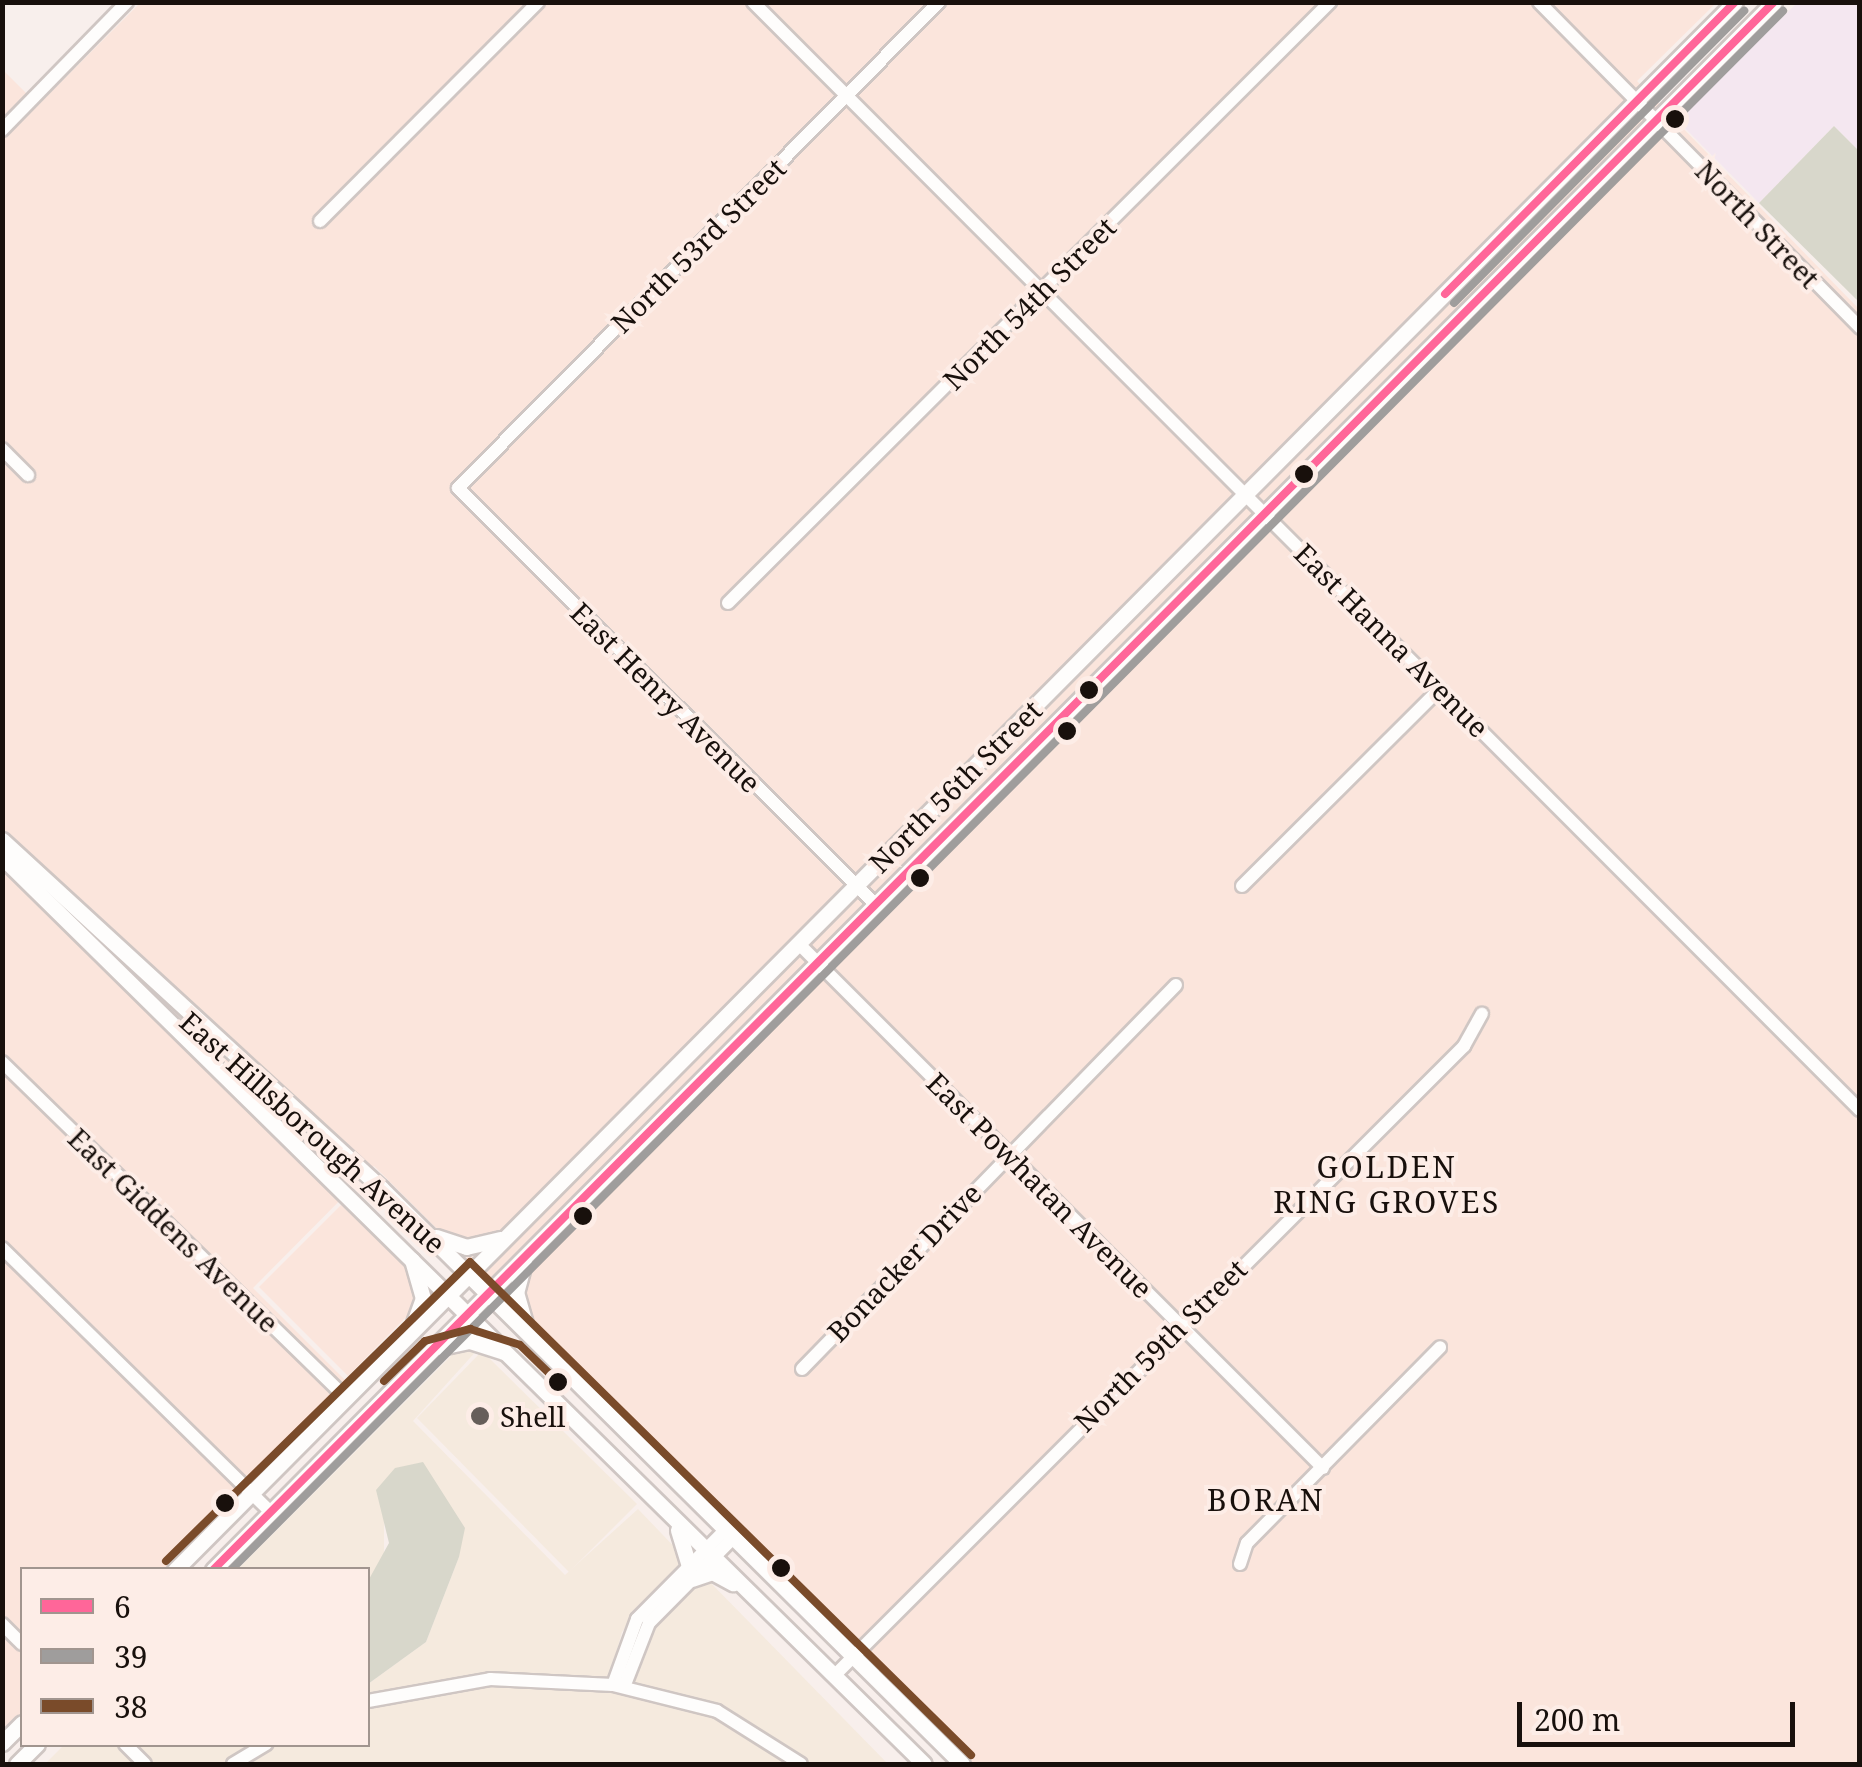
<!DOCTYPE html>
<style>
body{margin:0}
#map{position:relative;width:1862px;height:1767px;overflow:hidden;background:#f8efec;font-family:"Noto Serif",serif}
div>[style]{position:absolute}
.commercial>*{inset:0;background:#f5eade}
.built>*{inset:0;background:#fbe5dc}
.education>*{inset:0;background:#f4e7f0}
.green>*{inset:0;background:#d8d7cb}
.roads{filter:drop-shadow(2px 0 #cfc6c3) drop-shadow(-2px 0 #cfc6c3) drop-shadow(0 2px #cfc6c3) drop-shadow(0 -2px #cfc6c3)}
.minor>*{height:12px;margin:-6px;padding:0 6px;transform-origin:6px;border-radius:6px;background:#fefdfc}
.major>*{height:15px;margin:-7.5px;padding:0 7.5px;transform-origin:7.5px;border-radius:7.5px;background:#fefdfc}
.bus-1>*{height:8px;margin:-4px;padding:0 4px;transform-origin:4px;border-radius:4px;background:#f69}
.bus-2>*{height:8px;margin:-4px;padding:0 4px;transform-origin:4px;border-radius:4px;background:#9f9d9c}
.bus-3>*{height:8px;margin:-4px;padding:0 4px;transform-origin:4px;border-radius:4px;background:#7a4b2a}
.dots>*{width:28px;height:28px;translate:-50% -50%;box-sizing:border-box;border:5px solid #fdede7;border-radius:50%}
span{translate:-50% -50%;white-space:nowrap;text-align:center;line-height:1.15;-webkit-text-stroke:8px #fdede7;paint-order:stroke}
.street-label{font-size:28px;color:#18100c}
.poi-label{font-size:28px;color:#18100c}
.left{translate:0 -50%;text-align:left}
.neighbourhood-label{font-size:30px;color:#18100c;letter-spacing:2.5px}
.frame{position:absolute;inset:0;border:5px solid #18100c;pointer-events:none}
.legend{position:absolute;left:20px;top:1567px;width:350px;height:180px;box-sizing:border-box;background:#fdede7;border:2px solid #a1958f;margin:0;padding:12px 18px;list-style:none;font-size:30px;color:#18100c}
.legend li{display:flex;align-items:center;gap:20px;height:50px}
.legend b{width:50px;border:2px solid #a1958f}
.scale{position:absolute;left:1517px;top:1702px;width:278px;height:45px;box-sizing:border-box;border:5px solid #18100c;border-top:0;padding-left:12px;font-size:30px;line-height:35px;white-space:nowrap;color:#18100c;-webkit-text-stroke:8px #fdede7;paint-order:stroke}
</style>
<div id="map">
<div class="commercial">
<i style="clip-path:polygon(461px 1346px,479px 1348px,413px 1421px,565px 1575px,638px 1509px,686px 1559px,622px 1632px,609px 1679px,490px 1674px,368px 1696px,368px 1684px,426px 1642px,459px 1557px,384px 1519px,384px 1565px,368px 1581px,368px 1570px,237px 1570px)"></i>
<i style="clip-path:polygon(482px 1351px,637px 1504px,569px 1572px,417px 1418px)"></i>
<i style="clip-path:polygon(706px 1578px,888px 1764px,808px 1764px,720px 1707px,630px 1683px,653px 1626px)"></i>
<i style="clip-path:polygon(489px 1684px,611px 1690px,715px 1716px,792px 1764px,242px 1764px,276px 1745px,368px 1744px,368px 1706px)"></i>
<i style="clip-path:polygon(65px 1744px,117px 1745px,137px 1764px,45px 1764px)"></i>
<i style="clip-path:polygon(133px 1745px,257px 1745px,224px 1764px,153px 1764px)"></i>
</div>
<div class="built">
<i style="clip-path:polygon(141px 2px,1716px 3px,1637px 81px,1859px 309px,1859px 1764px,974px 1764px,374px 1166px,253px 1288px,352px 1387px,168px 1569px,22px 1570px,22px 1714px,3px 1734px,3px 70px,38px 105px)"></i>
<i style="clip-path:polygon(342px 1204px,410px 1269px,417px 1290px,413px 1310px,348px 1376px,259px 1287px)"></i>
</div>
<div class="education">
<i style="clip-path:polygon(1797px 3px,1859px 3px,1859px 151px,1834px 126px,1759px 203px,1678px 121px)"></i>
</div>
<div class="green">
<i style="clip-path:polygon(1834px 126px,1859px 151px,1859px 302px,1759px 203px)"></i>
<i style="clip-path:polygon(423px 1462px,465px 1528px,459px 1557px,426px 1642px,368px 1684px,368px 1581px,389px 1543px,376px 1490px,395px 1468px)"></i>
</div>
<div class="roads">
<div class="minor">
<i style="left:753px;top:2px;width:1566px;rotate:45.03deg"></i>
<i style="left:1539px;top:2px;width:458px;rotate:45.4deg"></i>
<i style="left:2px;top:130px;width:179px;rotate:-45.7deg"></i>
<i style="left:320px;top:221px;width:309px;rotate:-45.1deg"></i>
<i style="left:2px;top:449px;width:37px;rotate:45deg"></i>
<i style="left:728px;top:603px;width:851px;rotate:-44.95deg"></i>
<i style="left:1242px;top:886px;width:279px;rotate:-44.9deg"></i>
<i style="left:875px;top:904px;width:589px;rotate:-135.07deg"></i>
<i style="left:458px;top:488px;width:684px;rotate:-45.3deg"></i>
<i style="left:799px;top:944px;width:741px;rotate:45deg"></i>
<i style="left:2px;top:1062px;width:481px;rotate:44.3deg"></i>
<i style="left:2px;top:1248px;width:377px;rotate:44.5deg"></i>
<i style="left:802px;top:1369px;width:536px;rotate:-45.76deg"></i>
<i style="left:1240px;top:1564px;width:22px;rotate:-72deg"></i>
<i style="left:1247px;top:1543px;width:275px;rotate:-45.4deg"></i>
<i style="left:2px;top:1624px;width:28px;rotate:45deg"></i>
<i style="left:835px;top:1675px;width:890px;rotate:-45deg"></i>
<i style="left:1464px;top:1046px;width:37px;rotate:-61deg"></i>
<i style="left:613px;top:1685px;width:70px;rotate:-70deg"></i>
<i style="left:637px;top:1619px;width:125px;rotate:-45.3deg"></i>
<i style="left:624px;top:1687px;width:69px;rotate:-68.7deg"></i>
<i style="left:649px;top:1623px;width:120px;rotate:-45.3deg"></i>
<i style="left:368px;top:1701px;width:124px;rotate:-10.2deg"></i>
<i style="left:490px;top:1679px;width:123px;rotate:2.8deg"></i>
<i style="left:613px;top:1685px;width:107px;rotate:14deg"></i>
<i style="left:717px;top:1711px;width:99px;rotate:32.2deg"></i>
<i style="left:125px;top:1744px;width:28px;rotate:45deg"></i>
<i style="left:233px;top:1764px;width:39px;rotate:-31deg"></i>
</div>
<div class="major">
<i style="left:2px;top:840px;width:515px;rotate:42.56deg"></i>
<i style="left:381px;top:1188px;width:818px;rotate:44.75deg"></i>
<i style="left:2px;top:857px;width:1293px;rotate:44.53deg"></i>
<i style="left:436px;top:1237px;width:32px;rotate:18deg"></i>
<i style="left:466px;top:1247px;width:35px;rotate:-13deg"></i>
<i style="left:412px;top:1260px;width:40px;rotate:74deg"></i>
<i style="left:423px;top:1298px;width:27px;rotate:110deg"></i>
<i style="left:524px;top:1263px;width:30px;rotate:105deg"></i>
<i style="left:516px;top:1292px;width:36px;rotate:74deg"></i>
<i style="left:441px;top:1347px;width:30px;rotate:-12deg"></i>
<i style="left:470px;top:1341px;width:36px;rotate:18deg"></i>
<i style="left:678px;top:1530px;width:39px;rotate:73deg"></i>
<i style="left:175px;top:1570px;width:2212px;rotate:-45.15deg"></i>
<i style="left:213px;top:1570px;width:2213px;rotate:-45.13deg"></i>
<i style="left:692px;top:1579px;width:21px;rotate:-19deg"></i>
<i style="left:712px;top:1572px;width:24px;rotate:28deg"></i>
<i style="left:2px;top:1743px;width:28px;rotate:-45deg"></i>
<i style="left:17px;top:1764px;width:28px;rotate:-45deg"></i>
</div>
</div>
<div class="bus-1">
<i style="left:1445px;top:294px;width:412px;rotate:-45.2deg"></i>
<i style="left:213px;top:1570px;width:2213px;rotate:-45.13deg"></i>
</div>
<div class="bus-2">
<i style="left:1454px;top:303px;width:412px;rotate:-45.2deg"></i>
<i style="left:231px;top:1570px;width:2200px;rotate:-45.13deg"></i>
</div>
<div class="bus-3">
<i style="left:384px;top:1381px;width:57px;rotate:-44.3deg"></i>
<i style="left:425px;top:1341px;width:47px;rotate:-14.9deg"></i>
<i style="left:470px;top:1329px;width:52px;rotate:17.7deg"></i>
<i style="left:520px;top:1345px;width:53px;rotate:44.2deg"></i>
<i style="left:166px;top:1561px;width:426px;rotate:-44.5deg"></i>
<i style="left:470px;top:1262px;width:703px;rotate:44.54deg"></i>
</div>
<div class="dots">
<i style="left:1675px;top:119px;background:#18100c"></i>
<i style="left:1304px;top:474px;background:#18100c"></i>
<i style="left:1089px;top:690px;background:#18100c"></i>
<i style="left:1067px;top:731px;background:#18100c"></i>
<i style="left:920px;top:878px;background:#18100c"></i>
<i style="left:583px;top:1216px;background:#18100c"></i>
<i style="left:558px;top:1382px;background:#18100c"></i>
<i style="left:480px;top:1416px;background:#665e5a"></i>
<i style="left:225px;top:1503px;background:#18100c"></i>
<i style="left:781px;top:1568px;background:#18100c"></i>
</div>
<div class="street-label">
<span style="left:1758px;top:224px;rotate:46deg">North Street</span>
<span style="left:698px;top:245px;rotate:-45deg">North 53rd Street</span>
<span style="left:1029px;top:303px;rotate:-45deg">North 54th Street</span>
<span style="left:1392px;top:640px;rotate:45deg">East Hanna Avenue</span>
<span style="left:666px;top:697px;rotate:45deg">East Henry Avenue</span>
<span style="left:955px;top:786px;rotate:-45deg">North 56th Street</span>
<span style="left:313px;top:1132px;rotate:42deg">East Hillsborough Avenue</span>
<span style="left:1040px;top:1185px;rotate:45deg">East Powhatan Avenue</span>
<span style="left:174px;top:1230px;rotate:44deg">East Giddens Avenue</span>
<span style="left:904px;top:1262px;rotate:-46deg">Bonacker Drive</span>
<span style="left:1160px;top:1345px;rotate:-45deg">North 59th Street</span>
</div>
<div class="poi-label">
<span class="left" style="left:500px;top:1416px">Shell</span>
</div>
<div class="neighbourhood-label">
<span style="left:1387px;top:1184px">GOLDEN<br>RING GROVES</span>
<span style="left:1266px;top:1500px">BORAN</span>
</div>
<div class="frame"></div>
<ul class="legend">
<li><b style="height:12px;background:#f69"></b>6</li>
<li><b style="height:12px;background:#9f9d9c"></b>39</li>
<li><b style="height:12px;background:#7a4b2a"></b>38</li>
</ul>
<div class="scale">200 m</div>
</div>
